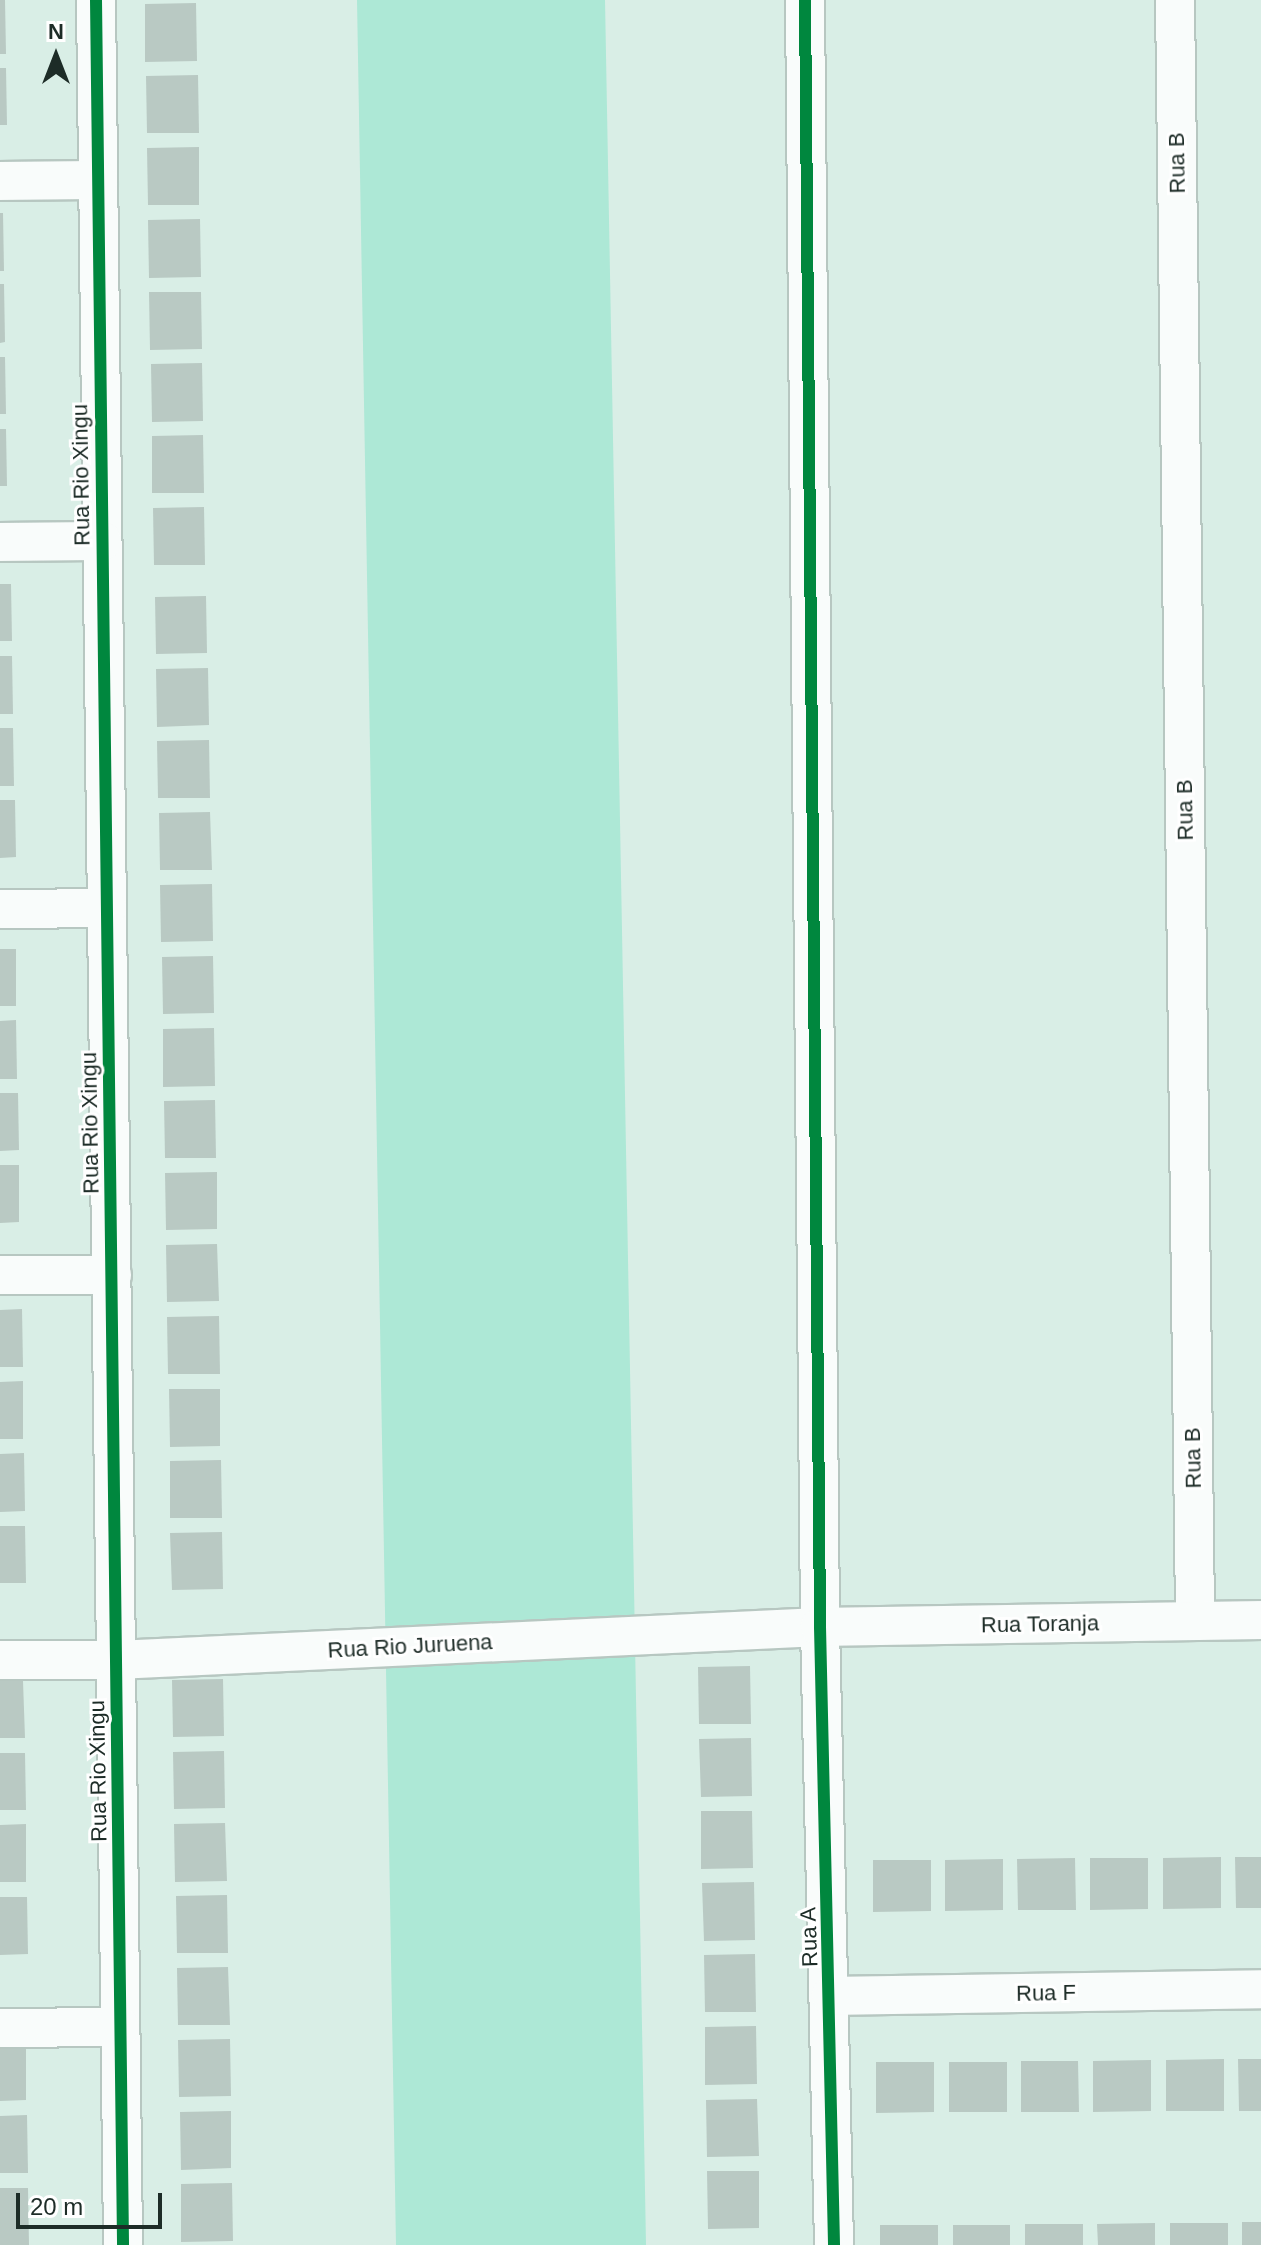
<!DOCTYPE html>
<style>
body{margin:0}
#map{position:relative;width:1261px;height:2245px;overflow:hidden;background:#d9eee6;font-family:Arial,sans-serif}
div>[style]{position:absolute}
.green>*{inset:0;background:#ade8d6}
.building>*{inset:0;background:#b9c9c3}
.roads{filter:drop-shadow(2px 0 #b7c7c1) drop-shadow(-2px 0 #b7c7c1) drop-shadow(0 2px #b7c7c1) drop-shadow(0 -2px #b7c7c1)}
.minor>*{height:38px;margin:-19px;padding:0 19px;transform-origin:19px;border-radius:19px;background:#f9fcfb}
.cycleway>*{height:12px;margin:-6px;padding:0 6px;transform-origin:6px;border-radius:6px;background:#00873e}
span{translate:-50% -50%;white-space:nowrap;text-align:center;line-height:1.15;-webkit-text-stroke:6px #fff;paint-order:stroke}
.street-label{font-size:22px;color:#1d2c27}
.north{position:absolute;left:16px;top:16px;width:80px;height:80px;-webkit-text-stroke:6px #fff;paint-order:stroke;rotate:0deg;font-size:22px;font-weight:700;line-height:32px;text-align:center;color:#1d2c27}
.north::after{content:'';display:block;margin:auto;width:28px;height:36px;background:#1d2c27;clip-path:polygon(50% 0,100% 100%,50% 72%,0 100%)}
.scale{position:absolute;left:16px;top:2193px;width:146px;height:36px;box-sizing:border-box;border:4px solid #1d2c27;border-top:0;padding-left:10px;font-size:24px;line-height:28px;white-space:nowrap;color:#1d2c27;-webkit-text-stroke:6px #fff;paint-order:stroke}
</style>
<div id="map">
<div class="green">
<i style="clip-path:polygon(357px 0,605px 0,646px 2245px,396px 2245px)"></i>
</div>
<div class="building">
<i style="clip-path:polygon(0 0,5px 0,6px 54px,0 54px)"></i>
<i style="clip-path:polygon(196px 3px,197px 61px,145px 62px,145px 4px)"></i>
<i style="clip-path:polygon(0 68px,6px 68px,7px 125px,0 125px)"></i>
<i style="clip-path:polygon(198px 75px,199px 133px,147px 133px,146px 76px)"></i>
<i style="clip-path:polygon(199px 147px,199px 205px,148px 205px,147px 148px)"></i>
<i style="clip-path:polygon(0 213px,3px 213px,4px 271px,0 271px)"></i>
<i style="clip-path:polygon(200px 219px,201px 277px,149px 278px,148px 220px)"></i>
<i style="clip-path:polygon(0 284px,4px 284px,5px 342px,0 343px)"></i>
<i style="clip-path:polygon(149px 292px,201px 292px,202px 349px,150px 350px)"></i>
<i style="clip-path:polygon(0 357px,5px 357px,6px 414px,0 414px)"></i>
<i style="clip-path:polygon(202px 363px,203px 421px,152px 422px,151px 364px)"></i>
<i style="clip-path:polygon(0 429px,6px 429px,7px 486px,0 486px)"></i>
<i style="clip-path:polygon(203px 435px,204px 493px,152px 493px,152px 436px)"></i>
<i style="clip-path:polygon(204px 507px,205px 565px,154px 565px,153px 508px)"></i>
<i style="clip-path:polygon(0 584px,11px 584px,12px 641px,0 641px)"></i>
<i style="clip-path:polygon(206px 596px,207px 653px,156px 654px,155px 597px)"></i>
<i style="clip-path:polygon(0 656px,12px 656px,13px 714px,0 714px)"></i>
<i style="clip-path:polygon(208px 668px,209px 725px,157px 727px,156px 669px)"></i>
<i style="clip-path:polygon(0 728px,13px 728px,14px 786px,0 786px)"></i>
<i style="clip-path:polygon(209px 740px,210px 798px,158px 798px,157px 741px)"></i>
<i style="clip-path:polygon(0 800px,15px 800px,16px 857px,0 858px)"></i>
<i style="clip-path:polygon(210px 812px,212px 870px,160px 870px,159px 813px)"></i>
<i style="clip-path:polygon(212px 884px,213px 941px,161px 942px,160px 885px)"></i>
<i style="clip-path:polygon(0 949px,16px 949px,16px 1006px,0 1006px)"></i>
<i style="clip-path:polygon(213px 956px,214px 1013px,163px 1014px,162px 957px)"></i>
<i style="clip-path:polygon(16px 1020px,17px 1079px,0 1079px,0 1021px)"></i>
<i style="clip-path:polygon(214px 1028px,215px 1086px,163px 1087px,163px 1029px)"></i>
<i style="clip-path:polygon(0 1093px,18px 1093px,19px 1150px,0 1151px)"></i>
<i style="clip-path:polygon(215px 1100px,216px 1158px,165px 1158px,164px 1101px)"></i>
<i style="clip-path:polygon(0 1165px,19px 1165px,19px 1222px,0 1223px)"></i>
<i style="clip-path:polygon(217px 1172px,217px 1229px,166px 1230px,165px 1173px)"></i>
<i style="clip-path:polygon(217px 1244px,219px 1301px,167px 1302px,166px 1245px)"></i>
<i style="clip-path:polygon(22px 1309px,23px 1367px,0 1367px,0 1310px)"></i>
<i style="clip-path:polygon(219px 1316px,220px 1374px,168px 1374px,167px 1317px)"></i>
<i style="clip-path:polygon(23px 1381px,23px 1439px,0 1439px,0 1382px)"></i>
<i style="clip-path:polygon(169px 1389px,220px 1389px,220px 1446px,170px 1447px)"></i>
<i style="clip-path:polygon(24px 1453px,25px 1511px,0 1512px,0 1454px)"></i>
<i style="clip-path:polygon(221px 1460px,222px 1518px,170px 1518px,170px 1461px)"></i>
<i style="clip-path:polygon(0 1526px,25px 1526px,26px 1583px,0 1583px)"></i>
<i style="clip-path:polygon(222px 1532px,223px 1589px,172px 1590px,170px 1533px)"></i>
<i style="clip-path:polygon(750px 1666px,751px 1724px,699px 1724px,698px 1667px)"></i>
<i style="clip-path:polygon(223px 1679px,224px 1736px,173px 1737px,172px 1680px)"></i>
<i style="clip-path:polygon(0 1681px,23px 1681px,25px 1738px,0 1738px)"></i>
<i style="clip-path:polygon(751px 1738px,752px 1796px,701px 1797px,699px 1739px)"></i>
<i style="clip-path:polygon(224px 1751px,225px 1808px,174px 1809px,173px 1752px)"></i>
<i style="clip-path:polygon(0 1753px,25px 1753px,26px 1810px,0 1810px)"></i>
<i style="clip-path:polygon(701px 1811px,752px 1811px,753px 1868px,701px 1869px)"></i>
<i style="clip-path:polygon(225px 1823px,227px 1881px,175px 1882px,174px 1824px)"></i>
<i style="clip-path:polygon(26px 1824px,26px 1882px,0 1882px,0 1825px)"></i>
<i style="clip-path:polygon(1221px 1857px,1221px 1908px,1163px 1909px,1163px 1858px)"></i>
<i style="clip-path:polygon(1235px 1857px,1261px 1857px,1261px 1908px,1236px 1908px)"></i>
<i style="clip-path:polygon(1075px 1858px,1076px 1910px,1018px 1910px,1017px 1859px)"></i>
<i style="clip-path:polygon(1090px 1858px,1148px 1858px,1148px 1909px,1090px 1910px)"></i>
<i style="clip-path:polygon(1003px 1859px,1003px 1910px,945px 1911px,945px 1860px)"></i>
<i style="clip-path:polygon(873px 1860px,931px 1860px,931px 1911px,873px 1912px)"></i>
<i style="clip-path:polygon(754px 1882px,755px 1940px,704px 1941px,702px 1883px)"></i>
<i style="clip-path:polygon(227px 1895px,228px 1953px,177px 1953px,176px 1896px)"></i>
<i style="clip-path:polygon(0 1897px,27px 1897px,28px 1954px,0 1955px)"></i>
<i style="clip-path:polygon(755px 1954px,756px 2012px,705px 2012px,704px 1955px)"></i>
<i style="clip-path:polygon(228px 1967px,230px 2025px,178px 2025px,177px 1968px)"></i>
<i style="clip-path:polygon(756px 2026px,757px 2084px,705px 2085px,705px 2027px)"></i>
<i style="clip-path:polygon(230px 2039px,231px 2096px,179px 2097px,178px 2040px)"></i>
<i style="clip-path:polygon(0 2043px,26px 2043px,26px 2100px,0 2101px)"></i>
<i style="clip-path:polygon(1224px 2059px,1224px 2111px,1166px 2111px,1166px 2060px)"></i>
<i style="clip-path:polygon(1238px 2059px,1261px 2059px,1261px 2111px,1239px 2111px)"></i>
<i style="clip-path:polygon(1151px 2060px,1151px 2111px,1093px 2112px,1093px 2061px)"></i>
<i style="clip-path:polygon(1021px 2061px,1078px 2061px,1079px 2112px,1021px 2112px)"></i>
<i style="clip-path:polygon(876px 2062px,934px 2062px,934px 2112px,876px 2113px)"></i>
<i style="clip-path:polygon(949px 2062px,1007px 2062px,1007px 2112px,949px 2112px)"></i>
<i style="clip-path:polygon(757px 2099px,759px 2156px,707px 2157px,706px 2100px)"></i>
<i style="clip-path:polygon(231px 2111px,231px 2168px,181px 2170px,180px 2112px)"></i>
<i style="clip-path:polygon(27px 2115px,28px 2173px,0 2173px,0 2116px)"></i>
<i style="clip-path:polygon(707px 2171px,759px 2171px,759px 2228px,708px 2229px)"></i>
<i style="clip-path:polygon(232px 2183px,233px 2241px,181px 2242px,181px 2184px)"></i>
<i style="clip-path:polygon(0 2188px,28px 2188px,29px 2245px,0 2245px)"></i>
<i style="clip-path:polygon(1242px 2222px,1261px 2222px,1261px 2245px,1242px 2245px)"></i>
<i style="clip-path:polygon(1155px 2223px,1155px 2245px,1098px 2245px,1097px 2224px)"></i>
<i style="clip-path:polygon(1170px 2223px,1228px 2223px,1228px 2245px,1170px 2245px)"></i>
<i style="clip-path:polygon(1025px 2224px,1083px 2224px,1083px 2245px,1025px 2245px)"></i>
<i style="clip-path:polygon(880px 2225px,938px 2225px,938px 2245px,880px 2245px)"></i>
<i style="clip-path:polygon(953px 2225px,1010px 2225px,1010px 2245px,953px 2245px)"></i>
</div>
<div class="roads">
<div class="minor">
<i style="left:96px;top:0;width:2245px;rotate:89.31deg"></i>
<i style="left:805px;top:0;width:1627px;rotate:89.47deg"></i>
<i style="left:820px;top:1627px;width:618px;rotate:88.7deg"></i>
<i style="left:1175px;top:0;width:1621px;rotate:89.29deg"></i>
<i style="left:0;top:181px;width:98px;rotate:-0.6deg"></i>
<i style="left:0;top:542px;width:102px;rotate:-0.6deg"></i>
<i style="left:0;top:909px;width:107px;rotate:-0.5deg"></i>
<i style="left:0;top:1275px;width:112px"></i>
<i style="left:0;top:1660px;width:116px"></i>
<i style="left:116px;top:1660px;width:705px;rotate:-2.68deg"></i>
<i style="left:820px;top:1627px;width:441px;rotate:-0.9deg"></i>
<i style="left:831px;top:1996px;width:430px;rotate:-0.9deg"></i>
<i style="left:0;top:2028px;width:120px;rotate:-0.5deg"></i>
</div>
</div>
<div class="cycleway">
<i style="left:96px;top:0;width:2245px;rotate:89.31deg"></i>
<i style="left:805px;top:0;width:1627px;rotate:89.47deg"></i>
<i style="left:820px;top:1627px;width:618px;rotate:88.7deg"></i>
</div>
<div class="street-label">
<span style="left:1177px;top:163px;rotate:-91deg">Rua B</span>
<span style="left:81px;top:475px;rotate:-91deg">Rua Rio Xingu</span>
<span style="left:1185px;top:810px;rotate:-91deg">Rua B</span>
<span style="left:90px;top:1123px;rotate:-91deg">Rua Rio Xingu</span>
<span style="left:1193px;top:1458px;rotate:-91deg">Rua B</span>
<span style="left:1040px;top:1624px;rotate:-1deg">Rua Toranja</span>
<span style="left:410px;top:1646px;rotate:-3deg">Rua Rio Juruena</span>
<span style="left:98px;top:1771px;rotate:-91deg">Rua Rio Xingu</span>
<span style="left:809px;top:1937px;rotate:-92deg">Rua A</span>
<span style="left:1046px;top:1993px;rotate:-1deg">Rua F</span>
</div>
<div class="north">N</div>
<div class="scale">20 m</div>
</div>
